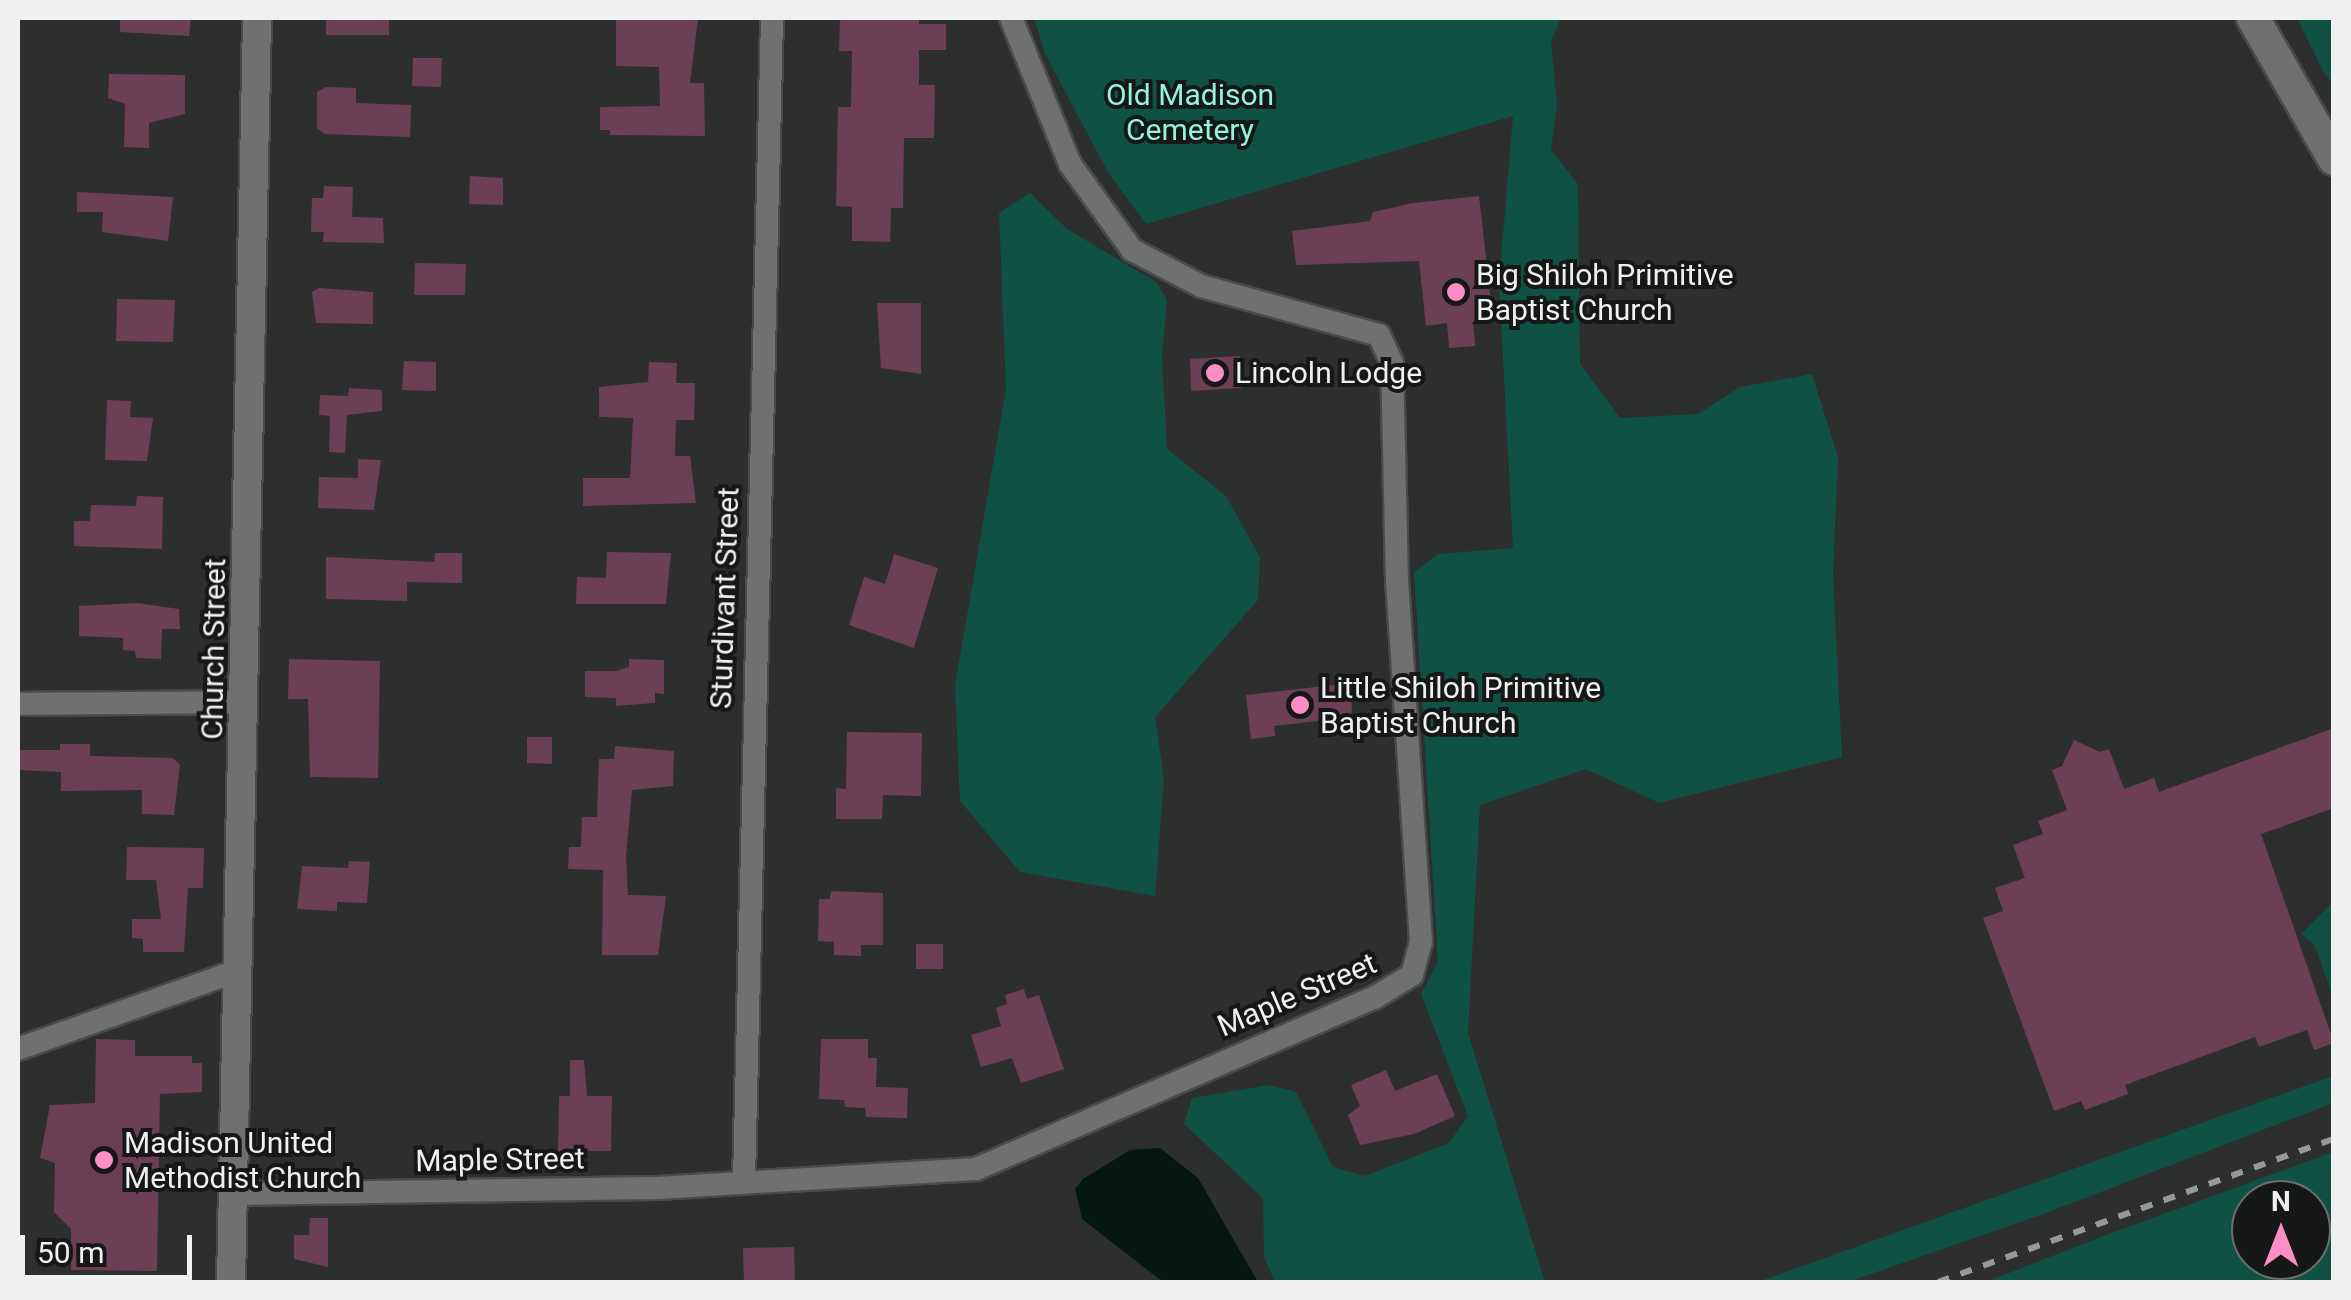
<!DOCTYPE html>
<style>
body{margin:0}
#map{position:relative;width:2351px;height:1300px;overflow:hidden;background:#2d2f2e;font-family:Roboto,sans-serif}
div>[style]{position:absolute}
.green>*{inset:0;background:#0f5143}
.water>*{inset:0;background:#041712}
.building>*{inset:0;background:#6c3f55}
.roads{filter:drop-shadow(2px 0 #494b4b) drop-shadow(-2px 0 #494b4b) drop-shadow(0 2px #494b4b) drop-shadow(0 -2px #494b4b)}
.minor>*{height:22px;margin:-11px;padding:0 11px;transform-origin:11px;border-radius:11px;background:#6e7170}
.tertiary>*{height:28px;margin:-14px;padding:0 14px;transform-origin:14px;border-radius:14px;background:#6e7170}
.secondary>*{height:32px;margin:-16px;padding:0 16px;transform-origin:16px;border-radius:16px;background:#6e7170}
.rail>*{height:6px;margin-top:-3px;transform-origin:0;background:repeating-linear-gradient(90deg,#979998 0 12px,transparent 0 24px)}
.dots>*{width:28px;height:28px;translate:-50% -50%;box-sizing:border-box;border:5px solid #161717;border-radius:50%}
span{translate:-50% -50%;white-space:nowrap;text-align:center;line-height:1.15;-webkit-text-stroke:8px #161717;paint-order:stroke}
.park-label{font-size:30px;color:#92f4d9}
.poi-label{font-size:30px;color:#eff1f0}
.left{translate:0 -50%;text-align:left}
.street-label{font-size:30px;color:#eff1f0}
.frame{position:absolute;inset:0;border:20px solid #eff1f0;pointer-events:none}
.north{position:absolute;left:2231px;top:1180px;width:100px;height:100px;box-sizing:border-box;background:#161717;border:2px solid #6d6e6e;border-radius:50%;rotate:0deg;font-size:28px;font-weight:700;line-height:40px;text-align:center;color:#eff1f0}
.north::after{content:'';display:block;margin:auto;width:35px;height:45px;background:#fb8fc5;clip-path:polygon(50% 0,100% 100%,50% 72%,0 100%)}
.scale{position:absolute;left:20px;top:1235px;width:172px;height:45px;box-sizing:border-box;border:5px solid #eff1f0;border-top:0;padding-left:12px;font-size:30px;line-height:35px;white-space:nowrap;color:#eff1f0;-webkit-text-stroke:8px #161717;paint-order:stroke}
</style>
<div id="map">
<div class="green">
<i style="clip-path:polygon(1034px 18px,1561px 18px,1551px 41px,1557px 103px,1551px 150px,1578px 184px,1580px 364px,1620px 418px,1698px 414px,1740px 387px,1812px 374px,1838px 457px,1833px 575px,1842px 757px,1659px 803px,1586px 769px,1480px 805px,1468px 1033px,1545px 1282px,1275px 1282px,1264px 1257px,1263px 1198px,1184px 1124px,1192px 1098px,1269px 1085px,1296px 1092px,1333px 1167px,1365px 1176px,1449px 1143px,1468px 1116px,1421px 994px,1438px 961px,1414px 572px,1438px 554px,1513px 548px,1499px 282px,1513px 116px,1146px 224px,1109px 174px,1045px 54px)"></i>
<i style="clip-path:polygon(2297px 18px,2333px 18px,2333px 84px,2323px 71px)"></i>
<i style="clip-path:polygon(1030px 193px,1067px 229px,1156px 282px,1167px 300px,1162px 358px,1167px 449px,1226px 496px,1260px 557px,1258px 600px,1155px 717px,1164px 779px,1155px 896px,1020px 872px,960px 801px,955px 685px,1006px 389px,999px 213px)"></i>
<i style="clip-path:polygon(2333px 902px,2333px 996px,2314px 944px,2301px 934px)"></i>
<i style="clip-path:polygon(2333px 1076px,2333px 1103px,2046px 1213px,1848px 1282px,1758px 1282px)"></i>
<i style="clip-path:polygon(evenodd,2333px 1152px,2333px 1282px,1986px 1282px,2098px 1238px,2333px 1152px,2251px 1200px,2311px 1200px,2311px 1260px,2251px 1260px,2251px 1200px)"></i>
</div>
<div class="water">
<i style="clip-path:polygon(1160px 1148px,1198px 1178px,1258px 1282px,1163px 1282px,1082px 1219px,1075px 1189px,1083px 1179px,1130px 1150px)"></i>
</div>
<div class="building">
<i style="clip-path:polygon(120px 18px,191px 18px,189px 36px,120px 32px)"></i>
<i style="clip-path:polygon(326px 18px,389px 18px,389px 35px,326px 35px)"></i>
<i style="clip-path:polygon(616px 18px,698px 18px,690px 83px,704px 83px,705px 136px,610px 135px,610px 130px,600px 130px,600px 107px,660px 106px,659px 67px,616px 66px)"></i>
<i style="clip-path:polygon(840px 18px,919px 18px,919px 24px,946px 24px,946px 50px,919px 50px,919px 85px,935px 85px,934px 138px,904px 138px,903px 208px,891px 208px,890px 242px,852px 241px,852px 207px,836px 206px,838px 107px,851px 107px,852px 51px,839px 51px)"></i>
<i style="clip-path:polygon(413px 58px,442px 58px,441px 87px,412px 86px)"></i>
<i style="clip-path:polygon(109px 74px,185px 75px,185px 114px,149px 123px,149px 148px,124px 147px,125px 104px,108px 98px)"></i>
<i style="clip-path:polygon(326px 87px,356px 88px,356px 103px,411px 105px,410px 137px,325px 134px,317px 128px,317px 92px)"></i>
<i style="clip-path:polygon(470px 176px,503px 178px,503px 205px,469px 204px)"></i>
<i style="clip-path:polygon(324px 186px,353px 187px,352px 217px,383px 218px,384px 243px,323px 242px,324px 232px,311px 232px,312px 198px,323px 198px)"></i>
<i style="clip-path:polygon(77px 192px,173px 197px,168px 241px,102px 232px,103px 212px,77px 212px)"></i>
<i style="clip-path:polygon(1479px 196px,1493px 319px,1473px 321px,1475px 346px,1449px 348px,1447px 323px,1426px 326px,1419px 261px,1296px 265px,1292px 231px,1370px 221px,1373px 212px,1413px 203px)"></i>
<i style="clip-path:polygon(415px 263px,466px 264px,465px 295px,414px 295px)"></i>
<i style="clip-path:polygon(319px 288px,373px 292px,373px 324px,316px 323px,312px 292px)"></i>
<i style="clip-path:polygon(117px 299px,175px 300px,173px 342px,116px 341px)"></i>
<i style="clip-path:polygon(877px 303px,921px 303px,921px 374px,881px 368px)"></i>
<i style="clip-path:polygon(1240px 356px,1241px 388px,1191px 391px,1190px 359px)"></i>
<i style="clip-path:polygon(404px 361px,436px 362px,436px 391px,402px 390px)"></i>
<i style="clip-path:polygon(649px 362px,677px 363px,676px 383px,695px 383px,694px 420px,676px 420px,675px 456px,690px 456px,696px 503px,583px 506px,583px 478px,630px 478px,633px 418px,599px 417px,599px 387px,648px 382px)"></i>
<i style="clip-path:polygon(349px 388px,382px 390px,382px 411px,347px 415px,345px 453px,329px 452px,330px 416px,319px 415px,320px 395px,348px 396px)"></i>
<i style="clip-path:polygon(107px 400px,131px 401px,130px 417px,153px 418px,147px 461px,105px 460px)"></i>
<i style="clip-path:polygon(358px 459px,381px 460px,374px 510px,318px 508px,319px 477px,358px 478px)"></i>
<i style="clip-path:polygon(137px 496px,163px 497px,162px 549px,74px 546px,74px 521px,90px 521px,91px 505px,136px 506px)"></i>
<i style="clip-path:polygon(607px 552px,671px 553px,666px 604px,576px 604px,577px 577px,606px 578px)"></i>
<i style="clip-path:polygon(435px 553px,462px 553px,462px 583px,407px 582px,407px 601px,326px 599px,326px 557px,434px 562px)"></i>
<i style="clip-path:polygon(894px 554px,938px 568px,914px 648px,849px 625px,864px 577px,885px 584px)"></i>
<i style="clip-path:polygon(137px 603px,179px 609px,180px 629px,162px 629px,161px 659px,136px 658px,135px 651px,123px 650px,123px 638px,79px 636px,79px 606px)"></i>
<i style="clip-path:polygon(289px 659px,380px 661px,378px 778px,310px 777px,308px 699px,288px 699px)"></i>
<i style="clip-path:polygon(629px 659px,664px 660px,664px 694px,655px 693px,655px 703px,616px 706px,616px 698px,585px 697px,585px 671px,616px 671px,629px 667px)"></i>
<i style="clip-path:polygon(1351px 683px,1352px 717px,1274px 726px,1275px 736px,1251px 739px,1246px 695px)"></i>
<i style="clip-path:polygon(2334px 728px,2334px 808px,2261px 834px,2334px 1043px,2314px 1050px,2307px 1030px,2259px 1047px,2255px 1037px,2125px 1085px,2128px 1094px,2085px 1110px,2081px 1101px,2054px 1111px,1983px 918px,2003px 911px,1995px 888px,2025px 878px,2013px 845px,2043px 834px,2038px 821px,2067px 810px,2052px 770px,2062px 766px,2074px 740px,2100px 752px,2109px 749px,2124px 789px,2154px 778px,2159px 792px)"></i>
<i style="clip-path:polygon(847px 732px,922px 733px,921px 796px,883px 795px,882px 819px,836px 819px,836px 788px,846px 789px)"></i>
<i style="clip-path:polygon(527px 737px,552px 737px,552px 764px,527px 763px)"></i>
<i style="clip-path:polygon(60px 744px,90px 744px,90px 756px,173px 758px,180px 765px,174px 815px,142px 814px,142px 790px,61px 791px,61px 772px,18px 770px,18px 750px,60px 750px)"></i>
<i style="clip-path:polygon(615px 746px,674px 751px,673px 786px,632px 790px,626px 856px,628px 895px,666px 896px,658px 955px,602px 955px,603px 870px,568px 869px,569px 847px,581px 847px,582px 817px,597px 817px,599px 759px,614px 759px)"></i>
<i style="clip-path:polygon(127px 847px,204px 848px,203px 888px,188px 888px,184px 952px,143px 952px,143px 939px,132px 938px,132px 919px,161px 919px,156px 880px,126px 880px)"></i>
<i style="clip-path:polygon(349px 861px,370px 862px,367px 903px,337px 902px,337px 911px,297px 909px,302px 866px,348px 868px)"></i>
<i style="clip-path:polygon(831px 891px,883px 893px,883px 945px,861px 945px,861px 956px,834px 955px,834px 942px,818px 941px,819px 899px,830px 899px)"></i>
<i style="clip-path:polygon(916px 944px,943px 944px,943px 969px,916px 969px)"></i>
<i style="clip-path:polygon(1024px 989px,1027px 999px,1039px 995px,1064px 1069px,1021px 1083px,1012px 1058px,981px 1067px,971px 1035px,1001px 1026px,996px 1008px,1007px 1004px,1005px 995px)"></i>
<i style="clip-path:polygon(96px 1039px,135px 1040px,135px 1056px,192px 1056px,192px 1063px,202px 1063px,202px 1092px,160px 1094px,157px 1271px,71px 1270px,71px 1229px,54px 1212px,55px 1163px,40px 1158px,50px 1105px,95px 1103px)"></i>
<i style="clip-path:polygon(821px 1039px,868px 1039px,868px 1058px,877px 1058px,876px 1087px,908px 1088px,907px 1118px,866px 1117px,865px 1108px,845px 1107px,844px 1100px,819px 1099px)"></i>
<i style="clip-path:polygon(570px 1060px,584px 1060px,587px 1096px,612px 1096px,611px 1151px,558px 1151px,559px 1096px,570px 1096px)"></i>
<i style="clip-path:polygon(1386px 1070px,1395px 1091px,1437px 1074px,1455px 1116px,1414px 1134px,1360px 1145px,1348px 1115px,1360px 1106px,1351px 1085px)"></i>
<i style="clip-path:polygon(310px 1218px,328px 1218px,328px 1267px,294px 1259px,294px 1235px,309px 1235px)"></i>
<i style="clip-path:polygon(794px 1247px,795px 1282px,744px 1282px,743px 1248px)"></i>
</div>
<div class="roads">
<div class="minor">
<i style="left:18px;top:704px;width:227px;rotate:-0.5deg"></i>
<i style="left:18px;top:1049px;width:232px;rotate:-19.6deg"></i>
<i style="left:744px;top:1181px;width:1163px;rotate:-88.62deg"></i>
<i style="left:233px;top:1194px;width:424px;rotate:-0.8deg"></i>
<i style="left:657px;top:1188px;width:320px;rotate:-3.4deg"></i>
<i style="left:976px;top:1169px;width:433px;rotate:-23.3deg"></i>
<i style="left:1374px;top:998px;width:44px;rotate:-31.2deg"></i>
<i style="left:1412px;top:975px;width:34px;rotate:-75deg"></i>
<i style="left:1421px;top:942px;width:362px;rotate:-93.8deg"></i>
<i style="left:1397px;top:581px;width:218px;rotate:-91.3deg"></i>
<i style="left:1392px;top:363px;width:31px;rotate:-115deg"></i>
<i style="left:1379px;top:335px;width:185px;rotate:-164.6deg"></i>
<i style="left:1201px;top:286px;width:78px;rotate:-152.4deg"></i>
<i style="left:1132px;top:250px;width:106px;rotate:-125.8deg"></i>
<i style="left:1070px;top:164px;width:157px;rotate:-112deg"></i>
</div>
<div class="tertiary">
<i style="left:231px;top:1282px;width:1264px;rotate:-88.82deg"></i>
</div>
<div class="secondary">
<i style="left:2253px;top:18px;width:163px;rotate:60.1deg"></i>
</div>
</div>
<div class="rail">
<i style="left:1938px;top:1282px;width:421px;rotate:-19.9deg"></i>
</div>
<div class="dots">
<i style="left:1456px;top:292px;background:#fb8fc5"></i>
<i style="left:1215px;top:373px;background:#fb8fc5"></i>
<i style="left:1300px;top:705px;background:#fb8fc5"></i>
<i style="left:104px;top:1160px;background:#fb8fc5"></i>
</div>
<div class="park-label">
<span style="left:1190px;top:112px">Old Madison<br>Cemetery</span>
</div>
<div class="poi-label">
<span class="left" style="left:1476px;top:292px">Big Shiloh Primitive<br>Baptist Church</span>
<span class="left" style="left:1235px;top:373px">Lincoln Lodge</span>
<span class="left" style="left:1320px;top:705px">Little Shiloh Primitive<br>Baptist Church</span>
<span class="left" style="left:124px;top:1160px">Madison United<br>Methodist Church</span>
</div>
<div class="street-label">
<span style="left:725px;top:598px;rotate:-88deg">Sturdivant Street</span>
<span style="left:214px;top:649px;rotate:-89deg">Church Street</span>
<span style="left:1297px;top:995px;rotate:-23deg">Maple Street</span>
<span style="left:500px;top:1160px;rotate:-1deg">Maple Street</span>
</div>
<div class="frame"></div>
<div class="north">N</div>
<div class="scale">50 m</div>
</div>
